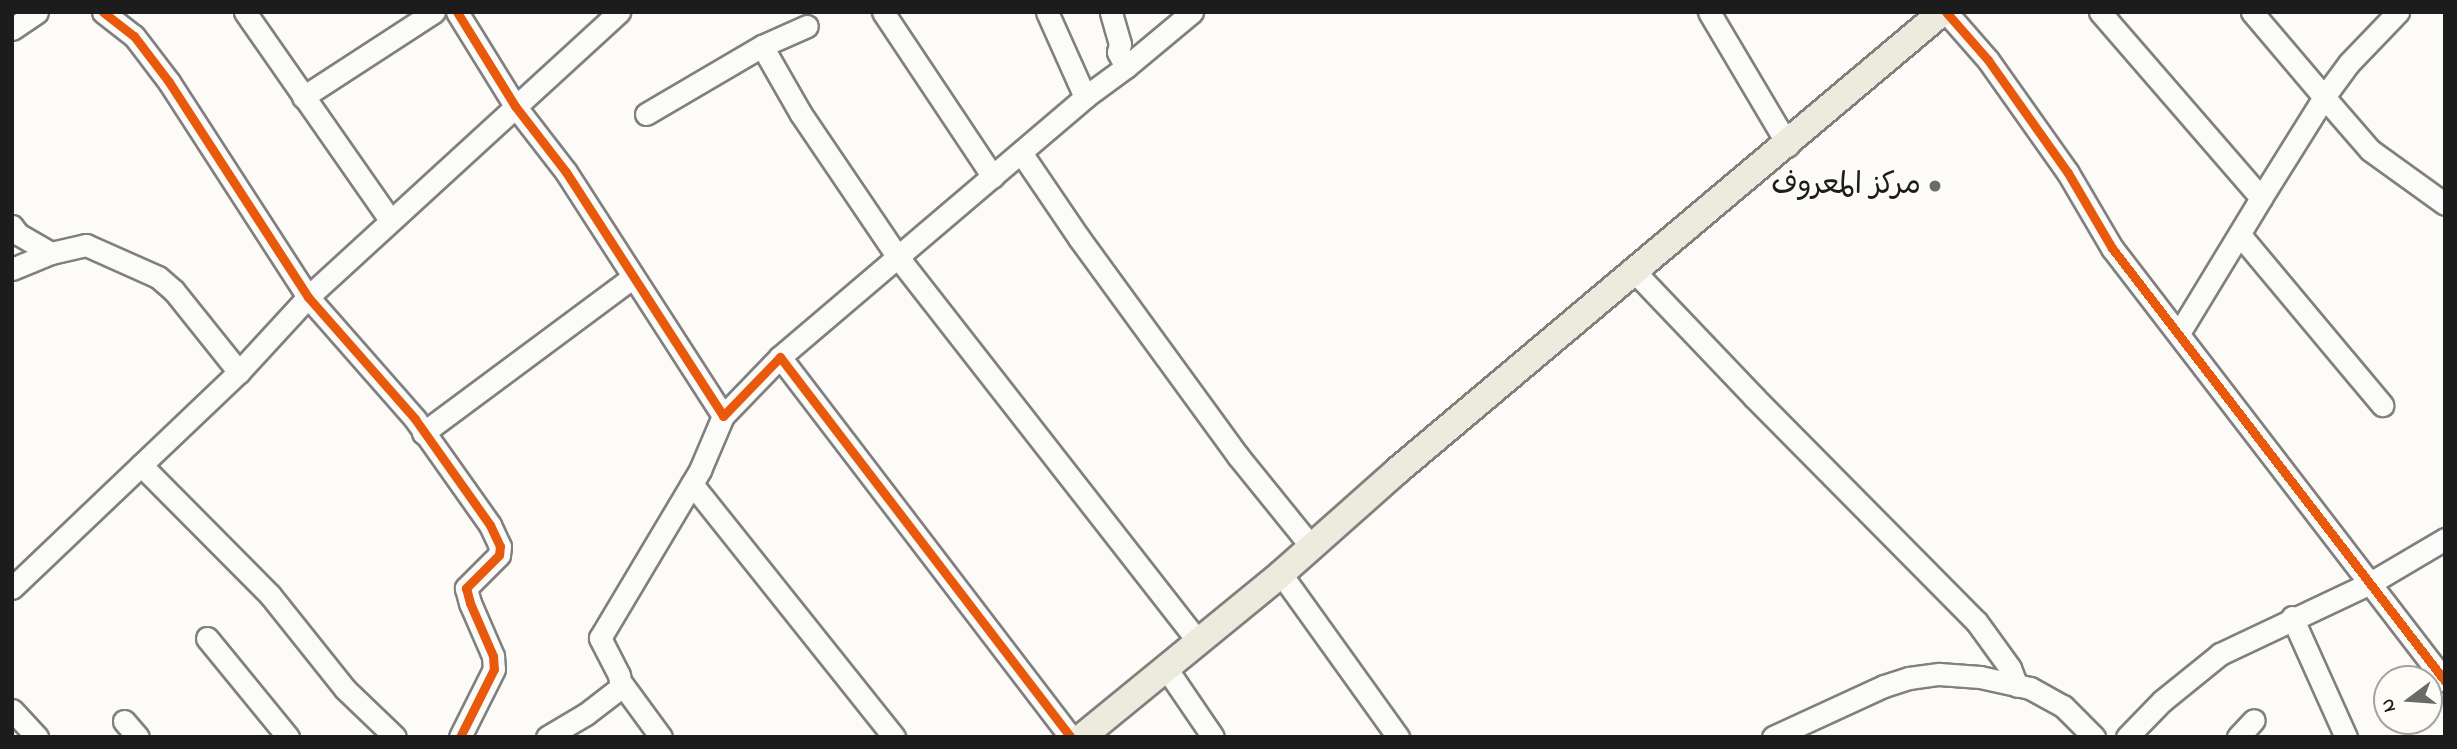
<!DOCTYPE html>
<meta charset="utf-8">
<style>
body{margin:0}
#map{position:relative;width:2457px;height:749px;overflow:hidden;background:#fcfbf8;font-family:"Indie Flower","Playpen Sans Arabic",sans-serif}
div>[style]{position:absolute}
.roads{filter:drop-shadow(2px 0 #81807f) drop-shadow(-2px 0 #81807f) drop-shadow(0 2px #81807f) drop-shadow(0 -2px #81807f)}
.minor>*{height:21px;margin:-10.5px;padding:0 10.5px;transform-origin:10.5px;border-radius:10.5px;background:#fbfbf9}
.major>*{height:26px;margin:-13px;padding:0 13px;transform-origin:13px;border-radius:13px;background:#edeade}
.cycleway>*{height:9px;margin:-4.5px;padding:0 4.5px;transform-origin:4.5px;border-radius:4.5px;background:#e8590c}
.dots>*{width:19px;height:19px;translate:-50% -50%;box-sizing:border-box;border:4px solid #fdfcf7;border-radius:50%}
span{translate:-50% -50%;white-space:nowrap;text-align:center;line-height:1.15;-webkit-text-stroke:5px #fdfcf7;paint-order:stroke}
.poi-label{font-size:30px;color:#1c1c1c}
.right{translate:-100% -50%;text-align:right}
.frame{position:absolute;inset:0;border:14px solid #1c1c1c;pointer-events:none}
.north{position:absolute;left:2373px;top:665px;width:70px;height:70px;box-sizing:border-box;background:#fdfcf7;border:2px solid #a3a29f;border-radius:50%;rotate:254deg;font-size:19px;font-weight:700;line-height:28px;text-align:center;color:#1c1c1c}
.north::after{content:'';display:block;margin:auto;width:24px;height:32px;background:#6a6a69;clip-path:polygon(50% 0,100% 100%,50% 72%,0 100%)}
</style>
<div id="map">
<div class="roads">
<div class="minor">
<i style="left:103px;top:12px;width:39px;rotate:38deg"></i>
<i style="left:134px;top:36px;width:58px;rotate:52.7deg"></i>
<i style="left:169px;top:82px;width:256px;rotate:57.1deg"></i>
<i style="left:308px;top:297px;width:162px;rotate:48.7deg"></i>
<i style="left:415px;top:419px;width:130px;rotate:54.7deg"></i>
<i style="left:490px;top:525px;width:23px;rotate:65deg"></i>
<i style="left:500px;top:546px;width:9px;rotate:96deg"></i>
<i style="left:499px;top:555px;width:47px;rotate:135deg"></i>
<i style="left:466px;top:588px;width:16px;rotate:75deg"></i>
<i style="left:470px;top:603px;width:58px;rotate:66.5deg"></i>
<i style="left:493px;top:656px;width:13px;rotate:86deg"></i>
<i style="left:494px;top:669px;width:76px;rotate:116.6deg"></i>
<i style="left:245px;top:12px;width:254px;rotate:55.1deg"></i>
<i style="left:457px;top:12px;width:110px;rotate:58.3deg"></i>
<i style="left:515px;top:106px;width:83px;rotate:52.3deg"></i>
<i style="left:566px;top:172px;width:290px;rotate:57.2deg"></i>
<i style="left:723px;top:416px;width:82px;rotate:-46deg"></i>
<i style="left:780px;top:357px;width:479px;rotate:52.6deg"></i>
<i style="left:883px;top:12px;width:198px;rotate:56.3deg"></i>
<i style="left:1047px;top:12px;width:93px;rotate:65.9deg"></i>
<i style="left:1709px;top:12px;width:155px;rotate:59.3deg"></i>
<i style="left:1946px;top:12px;width:64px;rotate:48.8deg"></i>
<i style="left:1988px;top:60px;width:138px;rotate:54.7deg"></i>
<i style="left:2068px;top:173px;width:87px;rotate:59.6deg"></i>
<i style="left:2112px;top:248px;width:546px;rotate:52.44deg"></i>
<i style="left:2100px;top:12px;width:246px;rotate:49.1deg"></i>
<i style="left:2261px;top:198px;width:119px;rotate:-58deg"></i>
<i style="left:2324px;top:97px;width:70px;rotate:49deg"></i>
<i style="left:2370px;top:150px;width:92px;rotate:35.8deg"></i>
<i style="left:2252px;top:12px;width:111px;rotate:49.7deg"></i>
<i style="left:2324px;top:97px;width:42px;rotate:-53.7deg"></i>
<i style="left:2349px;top:63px;width:71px;rotate:-46.1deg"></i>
<i style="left:12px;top:29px;width:30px;rotate:-34deg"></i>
<i style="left:762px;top:46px;width:78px;rotate:60.2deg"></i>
<i style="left:801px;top:114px;width:171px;rotate:55.9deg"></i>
<i style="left:897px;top:256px;width:489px;rotate:52deg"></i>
<i style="left:1126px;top:67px;width:86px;rotate:-39.8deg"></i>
<i style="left:303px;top:97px;width:156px;rotate:-33deg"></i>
<i style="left:646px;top:114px;width:134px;rotate:-30.4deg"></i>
<i style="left:762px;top:46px;width:49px;rotate:-24deg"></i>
<i style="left:1022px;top:154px;width:102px;rotate:55.8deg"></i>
<i style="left:1079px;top:238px;width:270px;rotate:53.9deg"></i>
<i style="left:1238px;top:456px;width:116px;rotate:51deg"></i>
<i style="left:12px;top:226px;width:10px;rotate:53deg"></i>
<i style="left:18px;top:234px;width:38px;rotate:30deg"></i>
<i style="left:51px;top:253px;width:36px;rotate:-13deg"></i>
<i style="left:86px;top:245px;width:79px;rotate:24deg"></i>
<i style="left:158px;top:277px;width:21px;rotate:41deg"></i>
<i style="left:174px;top:291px;width:104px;rotate:51.3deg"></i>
<i style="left:2240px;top:235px;width:222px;rotate:50.1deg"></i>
<i style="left:12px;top:269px;width:42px;rotate:-22.3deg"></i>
<i style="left:1634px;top:271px;width:174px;rotate:46.4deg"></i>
<i style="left:1754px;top:397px;width:315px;rotate:45.3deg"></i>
<i style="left:1976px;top:621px;width:58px;rotate:54.1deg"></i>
<i style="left:2010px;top:668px;width:19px;rotate:69deg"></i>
<i style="left:2179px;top:333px;width:158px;rotate:-58.7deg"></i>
<i style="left:780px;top:357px;width:401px;rotate:-40.4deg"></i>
<i style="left:1085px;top:97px;width:51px;rotate:-36.2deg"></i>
<i style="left:1126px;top:67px;width:17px;rotate:-118deg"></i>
<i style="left:1118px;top:52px;width:8px;rotate:-76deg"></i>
<i style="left:1120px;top:44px;width:33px;rotate:-106deg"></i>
<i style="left:423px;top:433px;width:260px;rotate:-36.6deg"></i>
<i style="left:141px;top:465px;width:183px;rotate:45.2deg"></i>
<i style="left:270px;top:595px;width:120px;rotate:51.4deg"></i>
<i style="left:345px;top:689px;width:69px;rotate:43.8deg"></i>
<i style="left:692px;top:484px;width:324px;rotate:51.4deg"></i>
<i style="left:1281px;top:574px;width:201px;rotate:54.3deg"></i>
<i style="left:12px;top:588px;width:313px;rotate:-43.6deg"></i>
<i style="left:239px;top:372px;width:102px;rotate:-47.4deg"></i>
<i style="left:308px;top:297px;width:422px;rotate:-42.5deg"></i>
<i style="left:2292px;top:617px;width:132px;rotate:65.8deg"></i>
<i style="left:207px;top:638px;width:128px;rotate:50.7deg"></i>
<i style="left:1166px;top:668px;width:83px;rotate:55.7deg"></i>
<i style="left:622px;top:684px;width:66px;rotate:53.7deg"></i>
<i style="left:12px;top:710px;width:37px;rotate:47deg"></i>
<i style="left:124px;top:721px;width:21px;rotate:49deg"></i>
<i style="left:547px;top:737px;width:45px;rotate:-30.5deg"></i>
<i style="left:586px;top:714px;width:44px;rotate:-37.6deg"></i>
<i style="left:621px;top:687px;width:12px;rotate:-99deg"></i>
<i style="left:619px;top:675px;width:42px;rotate:-117.2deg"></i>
<i style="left:600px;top:638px;width:196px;rotate:-59.2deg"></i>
<i style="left:700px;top:470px;width:59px;rotate:-66.9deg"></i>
<i style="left:1773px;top:737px;width:122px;rotate:-24.7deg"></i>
<i style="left:1884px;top:686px;width:26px;rotate:-18deg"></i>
<i style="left:1909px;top:678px;width:30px;rotate:-8deg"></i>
<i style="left:1939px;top:674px;width:41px;rotate:4.2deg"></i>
<i style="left:1980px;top:677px;width:51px;rotate:12.4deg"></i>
<i style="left:2030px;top:688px;width:38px;rotate:29deg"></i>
<i style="left:2063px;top:706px;width:44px;rotate:45deg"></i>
<i style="left:2127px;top:737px;width:50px;rotate:-45.8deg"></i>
<i style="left:2162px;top:701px;width:75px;rotate:-39deg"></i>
<i style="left:2220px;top:654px;width:168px;rotate:-25.3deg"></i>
<i style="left:2372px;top:582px;width:85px;rotate:-30.5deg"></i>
<i style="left:2238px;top:737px;width:23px;rotate:-47deg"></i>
</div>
<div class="major">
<i style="left:1082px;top:737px;width:257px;rotate:-39.3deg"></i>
<i style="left:1281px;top:574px;width:157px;rotate:-41.6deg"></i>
<i style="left:1398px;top:470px;width:711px;rotate:-40.09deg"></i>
</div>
</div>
<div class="cycleway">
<i style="left:103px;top:12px;width:39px;rotate:38deg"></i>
<i style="left:134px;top:36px;width:58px;rotate:52.7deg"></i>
<i style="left:169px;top:82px;width:256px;rotate:57.1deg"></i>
<i style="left:308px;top:297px;width:162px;rotate:48.7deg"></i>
<i style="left:415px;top:419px;width:130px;rotate:54.7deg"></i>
<i style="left:490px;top:525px;width:23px;rotate:65deg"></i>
<i style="left:500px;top:546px;width:9px;rotate:96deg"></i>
<i style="left:499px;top:555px;width:47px;rotate:135deg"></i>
<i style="left:466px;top:588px;width:16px;rotate:75deg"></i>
<i style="left:470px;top:603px;width:58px;rotate:66.5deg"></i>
<i style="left:493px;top:656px;width:13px;rotate:86deg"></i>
<i style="left:494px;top:669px;width:76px;rotate:116.6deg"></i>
<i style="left:457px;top:12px;width:110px;rotate:58.3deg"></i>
<i style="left:515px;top:106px;width:83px;rotate:52.3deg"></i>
<i style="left:566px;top:172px;width:290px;rotate:57.2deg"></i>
<i style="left:723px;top:416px;width:82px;rotate:-46deg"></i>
<i style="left:780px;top:357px;width:479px;rotate:52.6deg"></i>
<i style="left:1946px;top:12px;width:64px;rotate:48.8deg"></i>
<i style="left:1988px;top:60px;width:138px;rotate:54.7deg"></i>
<i style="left:2068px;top:173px;width:87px;rotate:59.6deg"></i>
<i style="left:2112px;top:248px;width:546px;rotate:52.44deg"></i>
</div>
<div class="dots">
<i style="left:1935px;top:186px;background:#6a6a69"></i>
</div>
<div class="poi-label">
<span class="right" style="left:1921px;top:186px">مركز المعروف</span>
</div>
<div class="frame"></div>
<div class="north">N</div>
</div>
